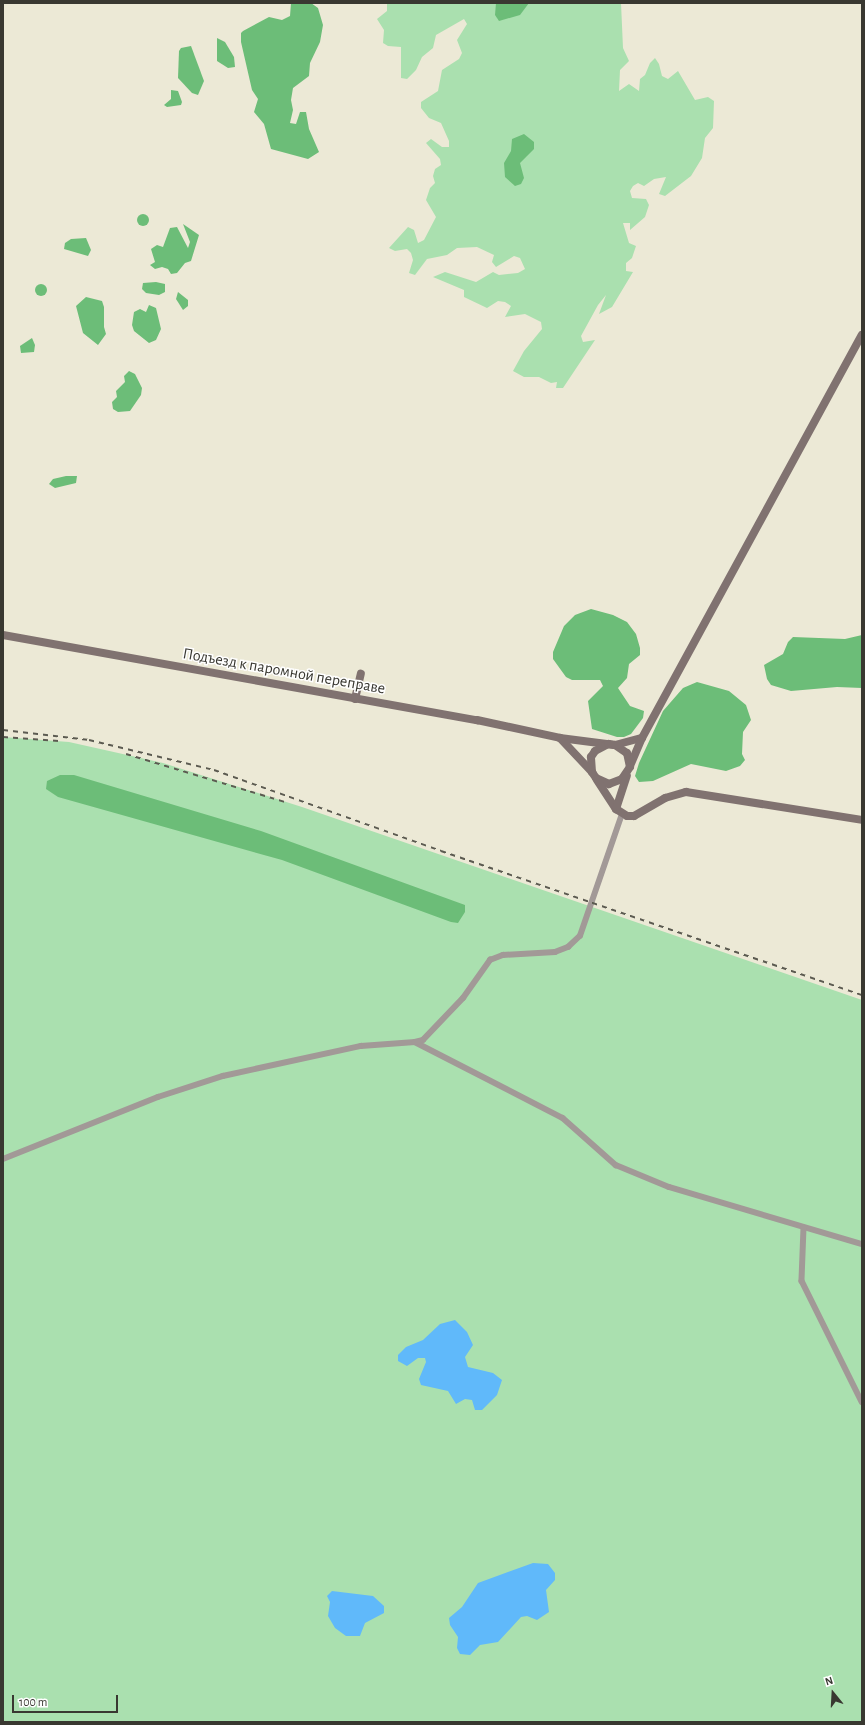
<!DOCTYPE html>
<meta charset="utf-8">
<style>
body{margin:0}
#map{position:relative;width:865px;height:1725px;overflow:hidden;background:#ece9d6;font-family:"Alegreya Sans",sans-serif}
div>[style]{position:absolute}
.green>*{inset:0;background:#aae0af}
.forest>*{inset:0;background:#6cbd78}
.round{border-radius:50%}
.water>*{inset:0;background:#60b9fa}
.street>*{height:5.5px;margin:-2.75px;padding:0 2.75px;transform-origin:2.75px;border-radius:2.75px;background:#a29997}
.secondary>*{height:8px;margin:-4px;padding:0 4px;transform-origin:4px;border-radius:4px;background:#807270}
.rail>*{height:2px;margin-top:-1px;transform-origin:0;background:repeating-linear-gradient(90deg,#5c5b51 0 5px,transparent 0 10px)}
span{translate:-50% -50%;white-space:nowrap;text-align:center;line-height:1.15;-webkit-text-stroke:3px #fff;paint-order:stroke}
.street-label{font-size:16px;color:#393831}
.frame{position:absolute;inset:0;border:4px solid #393831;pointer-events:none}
.north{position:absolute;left:813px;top:1673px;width:40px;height:40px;-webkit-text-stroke:3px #fff;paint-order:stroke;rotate:342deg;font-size:11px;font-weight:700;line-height:16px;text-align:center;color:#393831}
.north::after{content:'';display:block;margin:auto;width:14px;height:18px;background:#393831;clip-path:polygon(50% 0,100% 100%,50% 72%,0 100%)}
.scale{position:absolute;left:12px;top:1695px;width:106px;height:18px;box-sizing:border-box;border:2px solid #393831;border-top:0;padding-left:5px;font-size:12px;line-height:14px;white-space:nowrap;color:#393831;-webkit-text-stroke:3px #fff;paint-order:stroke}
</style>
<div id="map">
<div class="green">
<i style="clip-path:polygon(387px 3px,621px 3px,623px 48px,629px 61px,620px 70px,619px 91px,629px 84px,639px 91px,640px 79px,645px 75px,650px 63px,655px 58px,659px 64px,662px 76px,668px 79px,678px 71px,695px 100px,708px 97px,714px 101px,713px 128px,705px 138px,702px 158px,691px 176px,665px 196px,659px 194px,666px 177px,654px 179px,644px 186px,638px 183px,633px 186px,630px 191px,632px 198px,646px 199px,649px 205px,645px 217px,630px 230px,630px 223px,623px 223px,629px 243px,636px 246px,632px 258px,626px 263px,626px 271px,633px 272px,612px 307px,599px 314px,606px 295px,598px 305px,581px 336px,583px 342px,595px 340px,563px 388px,556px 388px,557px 382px,551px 383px,539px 377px,524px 377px,513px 371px,524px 351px,542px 329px,541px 322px,525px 314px,505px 317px,511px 306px,505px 302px,498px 301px,487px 308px,464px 297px,464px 290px,433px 277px,445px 272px,476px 282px,493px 272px,499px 275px,518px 273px,525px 269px,520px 258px,514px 256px,496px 267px,492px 262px,494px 255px,477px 247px,457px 248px,447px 255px,427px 259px,415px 275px,409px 273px,413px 260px,411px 253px,407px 249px,395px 251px,389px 248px,408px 227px,414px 230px,418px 243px,424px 240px,436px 217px,426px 200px,430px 188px,435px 183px,433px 176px,435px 169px,441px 165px,440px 159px,426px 143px,431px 139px,442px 147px,449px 147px,449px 141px,441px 123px,429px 118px,421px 108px,421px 102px,438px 91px,442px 70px,459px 59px,462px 53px,457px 40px,467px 24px,464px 19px,436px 35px,433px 48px,422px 57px,416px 70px,407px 79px,401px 78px,401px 47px,388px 46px,383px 43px,384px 30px,377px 19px,387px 11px)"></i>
<i style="clip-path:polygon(3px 737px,69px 742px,163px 763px,302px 807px,862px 1000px,862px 1722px,3px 1722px)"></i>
</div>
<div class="forest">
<i style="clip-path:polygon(291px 3px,311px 3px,318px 8px,323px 25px,320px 42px,310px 63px,309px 76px,293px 88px,291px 100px,293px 110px,290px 123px,296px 124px,300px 112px,306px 112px,309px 129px,319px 152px,308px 159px,271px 149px,264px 124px,254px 112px,258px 99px,252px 90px,241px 42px,241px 33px,243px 31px,269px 17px,282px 20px,290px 16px)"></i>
<i style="clip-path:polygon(496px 3px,529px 3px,520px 15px,499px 21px,495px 15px)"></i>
<i style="clip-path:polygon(217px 38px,225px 42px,234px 57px,235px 67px,228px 68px,217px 61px)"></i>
<i style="clip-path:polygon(191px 46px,204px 81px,198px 95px,192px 93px,178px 78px,179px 51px,181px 48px)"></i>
<i style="clip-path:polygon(171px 90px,178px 91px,182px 102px,181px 105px,167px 107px,164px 105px,171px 99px)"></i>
<i style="clip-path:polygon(524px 134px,534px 142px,534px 149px,520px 163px,524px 178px,521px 184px,515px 186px,505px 177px,504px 163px,511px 151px,512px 139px)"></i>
<i class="round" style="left:137px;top:214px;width:12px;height:12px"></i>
<i style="clip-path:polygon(183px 224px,199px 235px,191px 261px,185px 263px,177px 273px,171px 274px,168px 269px,162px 267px,155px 269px,150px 265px,155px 262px,151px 249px,157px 245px,163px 247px,170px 228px,177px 227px,188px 248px,190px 242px)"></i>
<i style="clip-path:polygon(86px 238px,91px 250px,88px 256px,64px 249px,65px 243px,71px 239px)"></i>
<i style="clip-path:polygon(156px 282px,165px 284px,165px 292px,159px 295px,146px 293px,142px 289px,143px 283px)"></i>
<i class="round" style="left:35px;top:284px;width:12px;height:12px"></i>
<i style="clip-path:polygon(178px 292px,188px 300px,188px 306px,183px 310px,176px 299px)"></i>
<i style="clip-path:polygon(86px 297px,102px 301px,104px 307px,104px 327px,106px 334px,98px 345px,83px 333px,76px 306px)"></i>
<i style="clip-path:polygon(149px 305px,156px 308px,161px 329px,156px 340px,149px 343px,134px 331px,132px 325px,134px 312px,140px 309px,146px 312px)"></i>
<i style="clip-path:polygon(32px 338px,35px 345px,34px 352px,21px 353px,20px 346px)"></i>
<i style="clip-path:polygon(129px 371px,135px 374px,142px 388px,141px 395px,130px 411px,118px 412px,113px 409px,112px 402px,117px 397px,116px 391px,125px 382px,124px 376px)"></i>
<i style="clip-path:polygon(66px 476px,77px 476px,76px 483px,55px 488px,49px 484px,53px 479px)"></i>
<i style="clip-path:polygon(591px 609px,613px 615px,627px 622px,636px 634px,640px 648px,640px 655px,629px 664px,627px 678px,618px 688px,630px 706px,644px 711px,643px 718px,631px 734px,624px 737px,617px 737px,592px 729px,588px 701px,603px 686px,600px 680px,572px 680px,566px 677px,553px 659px,553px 652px,564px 626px,575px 615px)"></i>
<i style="clip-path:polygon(862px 635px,862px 688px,837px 687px,791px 691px,771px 685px,767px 679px,764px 665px,783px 654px,788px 642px,793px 637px,845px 639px)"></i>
<i style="clip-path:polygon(697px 682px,729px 691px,746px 705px,751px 720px,743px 732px,742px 754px,745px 760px,740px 766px,726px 771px,691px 764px,653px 781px,639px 782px,635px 776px,639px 763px,663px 711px,683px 688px)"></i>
<i style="clip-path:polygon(60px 775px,74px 775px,261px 831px,465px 905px,465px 912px,458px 923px,451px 922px,282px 860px,58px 797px,46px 789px,47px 781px)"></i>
</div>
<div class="water">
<i style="clip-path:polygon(455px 1320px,467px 1332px,473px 1345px,465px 1357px,468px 1367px,493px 1373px,502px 1380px,497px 1395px,482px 1410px,475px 1410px,472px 1400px,465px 1399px,456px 1404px,448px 1391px,421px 1385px,419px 1379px,426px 1362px,425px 1358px,418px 1358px,407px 1366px,398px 1361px,398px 1355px,406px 1347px,423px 1340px,440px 1324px)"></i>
<i style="clip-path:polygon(533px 1563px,548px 1564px,555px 1573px,555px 1580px,546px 1590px,549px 1612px,537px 1620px,527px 1616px,521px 1617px,498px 1642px,480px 1645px,470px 1655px,460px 1654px,457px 1648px,458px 1637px,450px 1625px,449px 1618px,462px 1607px,478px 1583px)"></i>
<i style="clip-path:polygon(332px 1591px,373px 1596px,384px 1606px,384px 1613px,365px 1623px,360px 1636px,346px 1636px,335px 1628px,328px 1616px,330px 1602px,327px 1596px)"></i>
</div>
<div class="street">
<i style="left:415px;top:1042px;width:166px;rotate:27.2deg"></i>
<i style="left:563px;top:1118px;width:71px;rotate:41.6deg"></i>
<i style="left:616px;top:1165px;width:57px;rotate:22.5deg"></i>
<i style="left:669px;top:1187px;width:201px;rotate:16.5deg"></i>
<i style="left:3px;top:1159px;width:167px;rotate:-21.8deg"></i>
<i style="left:158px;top:1097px;width:68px;rotate:-17.9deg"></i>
<i style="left:223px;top:1076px;width:141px;rotate:-12.3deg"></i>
<i style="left:361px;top:1046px;width:54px;rotate:-4.2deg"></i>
<i style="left:415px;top:1042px;width:8px;rotate:-14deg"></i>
<i style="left:423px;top:1040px;width:58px;rotate:-46.4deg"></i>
<i style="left:463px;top:998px;width:47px;rotate:-54.6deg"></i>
<i style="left:490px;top:960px;width:14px;rotate:-21deg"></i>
<i style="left:503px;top:955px;width:52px;rotate:-3.3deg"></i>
<i style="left:555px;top:952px;width:14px;rotate:-21deg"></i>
<i style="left:568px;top:947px;width:16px;rotate:-43deg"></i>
<i style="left:580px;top:936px;width:129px;rotate:-71deg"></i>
<i style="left:804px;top:1228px;width:53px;rotate:92.2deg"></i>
<i style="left:802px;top:1281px;width:135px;rotate:63.6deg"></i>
</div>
<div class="secondary">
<i style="left:3px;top:635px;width:482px;rotate:10.2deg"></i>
<i style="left:477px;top:720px;width:85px;rotate:12.2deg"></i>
<i style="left:560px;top:738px;width:55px;rotate:7.3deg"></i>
<i style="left:615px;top:745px;width:14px;rotate:34deg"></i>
<i style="left:627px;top:753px;width:14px;rotate:78deg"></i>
<i style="left:630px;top:767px;width:14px;rotate:124deg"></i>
<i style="left:622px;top:779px;width:14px;rotate:159deg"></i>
<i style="left:609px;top:784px;width:14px;rotate:-155deg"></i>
<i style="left:596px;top:778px;width:7px;rotate:-124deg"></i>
<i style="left:592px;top:772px;width:15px;rotate:-94deg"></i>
<i style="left:591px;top:757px;width:7px;rotate:-56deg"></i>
<i style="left:595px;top:751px;width:15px;rotate:-28deg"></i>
<i style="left:608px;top:744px;width:7px;rotate:8deg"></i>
<i style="left:615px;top:745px;width:28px;rotate:-15deg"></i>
<i style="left:355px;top:699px;width:26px;rotate:-77deg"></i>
<i style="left:560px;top:738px;width:47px;rotate:46.7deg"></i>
<i style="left:630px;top:766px;width:30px;rotate:-67deg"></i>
<i style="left:642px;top:738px;width:459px;rotate:-61.4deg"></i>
<i style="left:597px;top:780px;width:35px;rotate:57deg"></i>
<i style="left:616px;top:809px;width:13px;rotate:32deg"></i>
<i style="left:627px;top:816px;width:7px"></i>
<i style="left:634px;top:816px;width:36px;rotate:-30deg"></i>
<i style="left:665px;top:798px;width:22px;rotate:-16deg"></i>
<i style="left:686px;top:792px;width:178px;rotate:9deg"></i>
<i style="left:616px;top:809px;width:35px;rotate:-72deg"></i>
</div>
<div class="rail">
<i style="left:3px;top:730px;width:87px;rotate:6.6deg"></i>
<i style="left:89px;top:740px;width:129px;rotate:13.5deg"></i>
<i style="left:214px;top:770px;width:241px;rotate:19.6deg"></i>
<i style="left:441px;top:851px;width:445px;rotate:18.9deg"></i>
<i style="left:3px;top:737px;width:56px;rotate:4.1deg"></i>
<i style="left:126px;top:754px;width:169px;rotate:16.8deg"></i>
</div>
<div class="street-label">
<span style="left:284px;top:671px;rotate:10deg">Подъезд к паромной переправе</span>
</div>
<div class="frame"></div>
<div class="north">N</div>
<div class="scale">100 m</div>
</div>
